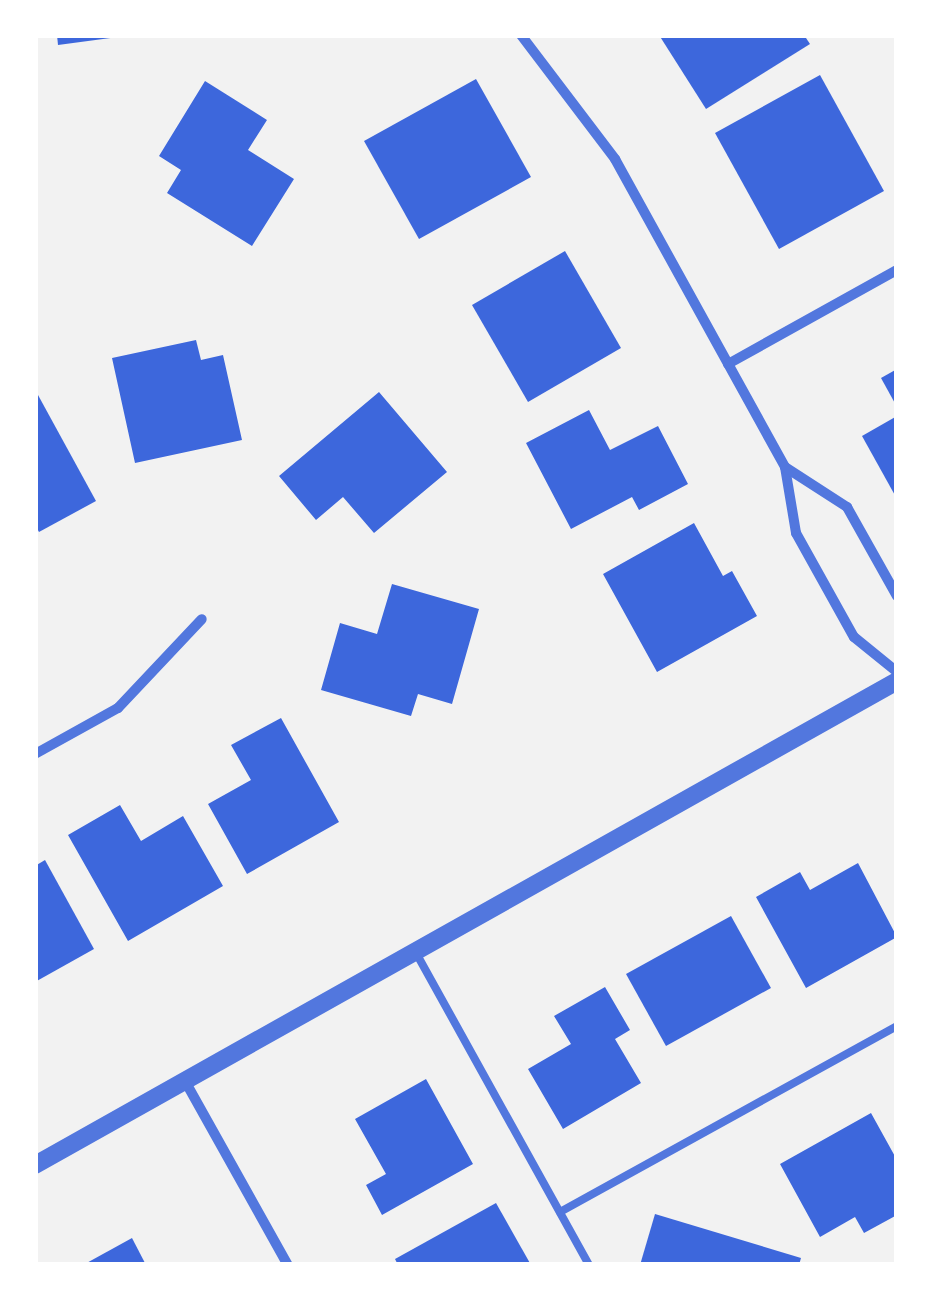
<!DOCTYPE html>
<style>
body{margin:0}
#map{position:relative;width:932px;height:1300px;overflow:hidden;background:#f2f2f2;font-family:Helvetica,sans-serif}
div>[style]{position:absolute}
.building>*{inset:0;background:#3d67dc}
.service>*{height:8px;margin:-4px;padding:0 4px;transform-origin:4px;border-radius:4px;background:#5277de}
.minor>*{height:10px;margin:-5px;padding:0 5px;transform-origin:5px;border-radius:5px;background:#5277de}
.tertiary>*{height:18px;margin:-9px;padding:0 9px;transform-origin:9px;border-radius:9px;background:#5277de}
span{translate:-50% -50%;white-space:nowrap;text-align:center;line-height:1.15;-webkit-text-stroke:9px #fff;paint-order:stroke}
.frame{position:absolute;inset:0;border:38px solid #fff;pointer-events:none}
</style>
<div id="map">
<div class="building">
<i style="clip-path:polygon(57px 35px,118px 35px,118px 37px,58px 45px)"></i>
<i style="clip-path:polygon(659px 35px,804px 35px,810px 44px,706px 109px)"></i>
<i style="clip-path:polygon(820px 75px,884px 191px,779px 249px,715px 133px)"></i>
<i style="clip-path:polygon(476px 79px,531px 177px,419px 239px,364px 141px)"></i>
<i style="clip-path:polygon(205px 81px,267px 120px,248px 150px,294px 179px,252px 246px,167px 193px,181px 170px,159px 156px)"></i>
<i style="clip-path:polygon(565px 251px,621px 348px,528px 402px,472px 305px)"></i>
<i style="clip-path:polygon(196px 340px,201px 360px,223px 355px,242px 440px,135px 463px,112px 358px)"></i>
<i style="clip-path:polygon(897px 369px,897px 407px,881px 378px)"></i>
<i style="clip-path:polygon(379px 392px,447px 472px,374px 533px,343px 497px,316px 520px,279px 476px)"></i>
<i style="clip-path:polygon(38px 395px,96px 501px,39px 532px,35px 525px)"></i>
<i style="clip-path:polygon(589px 410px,610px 450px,658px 426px,688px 484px,639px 510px,632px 497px,571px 529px,526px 443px)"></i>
<i style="clip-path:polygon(897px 416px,897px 499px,862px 436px)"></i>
<i style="clip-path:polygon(694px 523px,723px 576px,732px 571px,757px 616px,657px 672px,603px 574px)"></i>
<i style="clip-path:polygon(392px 584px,479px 609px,452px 704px,418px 694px,411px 716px,321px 690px,340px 623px,377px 634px)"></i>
<i style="clip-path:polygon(281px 718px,339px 822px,247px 874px,208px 804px,251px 780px,231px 745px)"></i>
<i style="clip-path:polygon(120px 805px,141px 841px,183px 816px,223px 886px,128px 941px,68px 835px)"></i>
<i style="clip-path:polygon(45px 860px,94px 949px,35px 982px,35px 866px)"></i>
<i style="clip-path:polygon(858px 863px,897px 937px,806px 988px,756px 897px,800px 872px,810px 890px)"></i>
<i style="clip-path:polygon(731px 916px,771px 988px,666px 1046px,626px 974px)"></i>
<i style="clip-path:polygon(605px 987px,630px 1030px,615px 1039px,641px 1083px,563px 1129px,528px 1069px,571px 1044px,554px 1016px)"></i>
<i style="clip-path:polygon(426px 1079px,473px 1164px,382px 1215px,366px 1185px,386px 1174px,355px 1119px)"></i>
<i style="clip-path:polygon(871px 1113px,897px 1160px,897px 1215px,864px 1233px,855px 1217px,820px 1237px,780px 1164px)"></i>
<i style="clip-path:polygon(496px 1203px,531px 1265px,398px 1265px,395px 1259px)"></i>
<i style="clip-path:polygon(655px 1214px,801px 1258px,799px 1265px,640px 1265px)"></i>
<i style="clip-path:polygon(132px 1238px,146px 1265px,83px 1265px)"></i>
</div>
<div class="service">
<i style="left:415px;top:951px;width:359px;rotate:61deg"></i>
<i style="left:560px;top:1212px;width:385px;rotate:-28.9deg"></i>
</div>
<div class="minor">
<i style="left:521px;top:35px;width:156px;rotate:52.8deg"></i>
<i style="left:615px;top:159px;width:352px;rotate:61.1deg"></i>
<i style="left:785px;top:467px;width:67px;rotate:80.5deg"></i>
<i style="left:796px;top:533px;width:119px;rotate:60.9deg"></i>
<i style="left:854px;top:637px;width:55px;rotate:39.1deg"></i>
<i style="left:728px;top:364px;width:193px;rotate:-29.1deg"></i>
<i style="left:785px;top:467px;width:74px;rotate:32.8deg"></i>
<i style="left:847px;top:507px;width:102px;rotate:60.7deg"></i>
<i style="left:35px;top:754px;width:95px;rotate:-29deg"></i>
<i style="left:118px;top:708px;width:122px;rotate:-46.7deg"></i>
<i style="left:185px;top:1081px;width:211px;rotate:60.8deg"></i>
</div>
<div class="tertiary">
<i style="left:35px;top:1165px;width:989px;rotate:-29.31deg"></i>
</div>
<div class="frame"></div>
</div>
